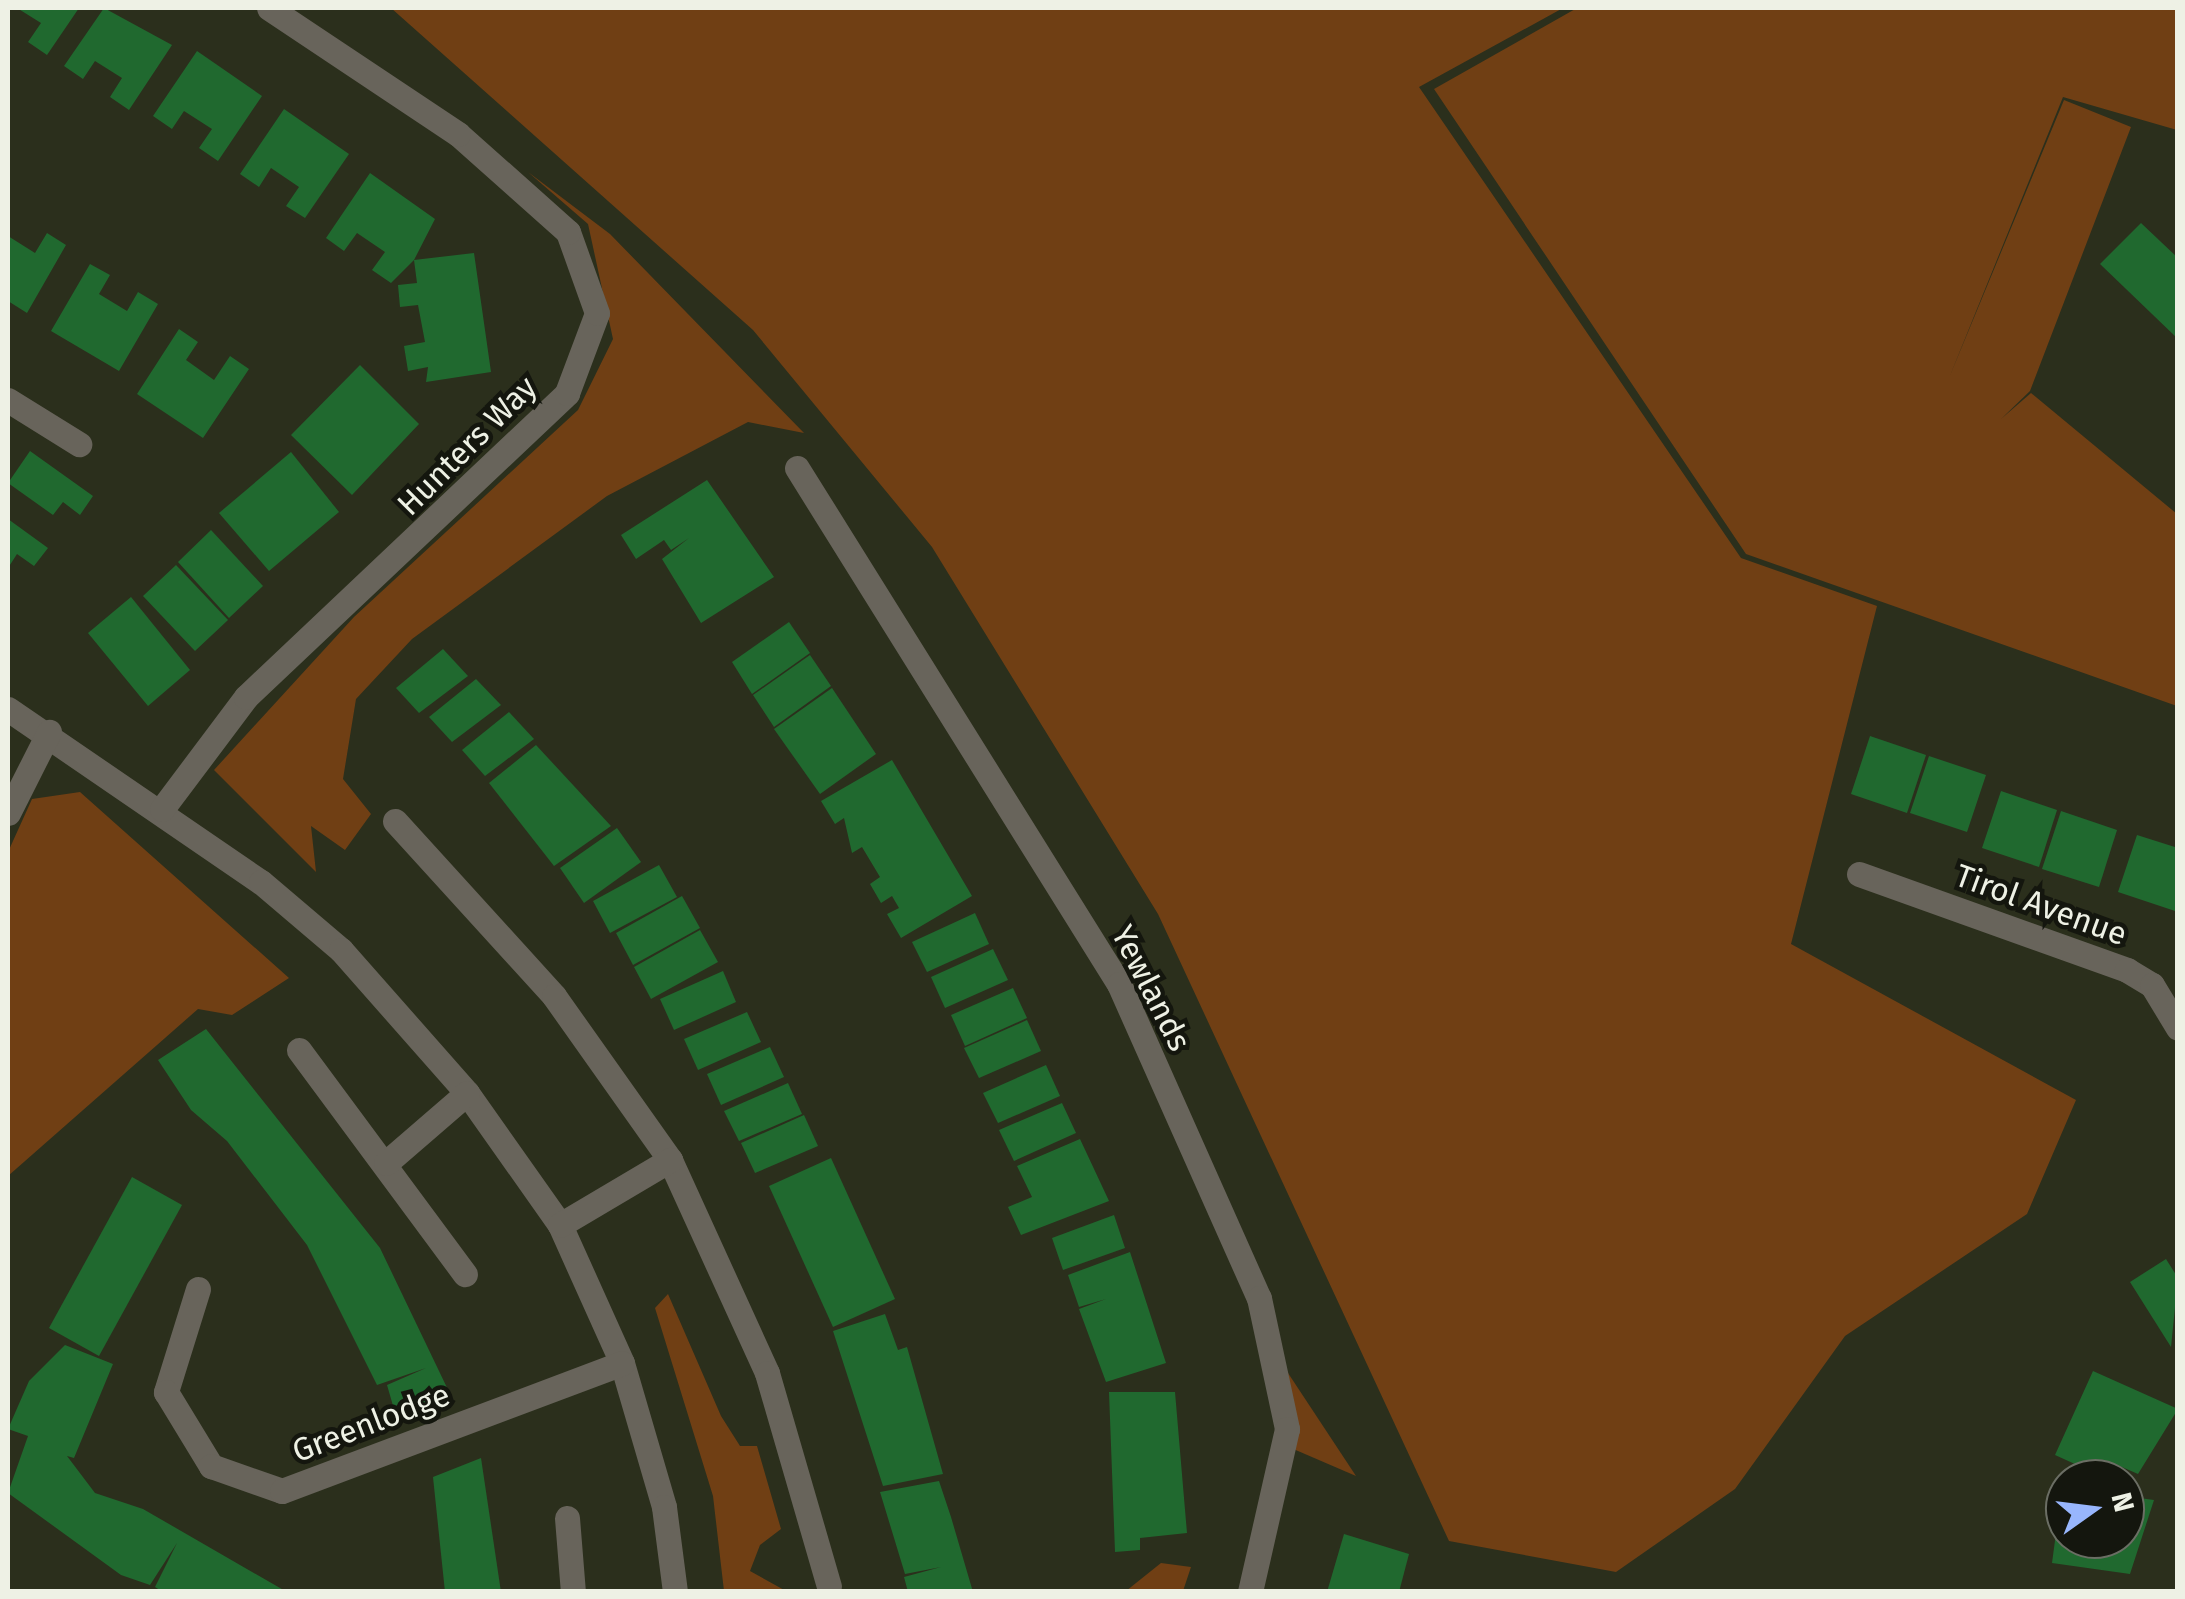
<!DOCTYPE html>
<style>
body{margin:0}
#map{position:relative;width:2185px;height:1599px;overflow:hidden;background:#2b2f1c;font-family:"Fira Sans",sans-serif}
div>[style]{position:absolute}
.green>*{inset:0;background:#703f14}
.building>*{inset:0;background:#20692f}
.minor>*{height:25px;margin:-12.5px;padding:0 12.5px;transform-origin:12.5px;border-radius:12.5px;background:#68645b}
span{translate:-50% -50%;white-space:nowrap;text-align:center;line-height:1.15;-webkit-text-stroke:9px #14160e;paint-order:stroke}
.street-label{font-size:32px;color:#eef1e5}
.frame{position:absolute;inset:0;border:10px solid #eef1e5;pointer-events:none}
.north{position:absolute;left:2045px;top:1459px;width:100px;height:100px;box-sizing:border-box;background:#14160e;border:2px solid #6b6e64;border-radius:50%;rotate:76deg;font-size:28px;font-weight:700;line-height:40px;text-align:center;color:#eef1e5}
.north::after{content:'';display:block;margin:auto;width:35px;height:45px;background:#98b6fd;clip-path:polygon(50% 0,100% 100%,50% 72%,0 100%)}
</style>
<div id="map">
<div class="green">
<i style="clip-path:polygon(391px 8px,1563px 8px,1419px 87px,1741px 558px,1877px 606px,1791px 944px,2076px 1100px,2027px 1214px,1845px 1336px,1735px 1489px,1616px 1572px,1449px 1541px,1158px 914px,932px 547px,753px 330px)"></i>
<i style="clip-path:polygon(1577px 8px,2177px 8px,2177px 130px,2063px 97px,1949px 378px,2064px 100px,2131px 127px,2030px 391px,2001px 419px,2031px 393px,2177px 514px,2177px 706px,1746px 554px,1434px 89px)"></i>
<i style="clip-path:polygon(528px 172px,610px 234px,804px 433px,748px 422px,607px 496px,412px 639px,356px 699px,343px 779px,371px 814px,345px 850px,311px 826px,316px 872px,214px 770px,354px 617px,578px 410px,613px 339px,588px 224px)"></i>
<i style="clip-path:polygon(80px 792px,289px 978px,232px 1015px,198px 1009px,8px 1176px,8px 852px,32px 799px)"></i>
<i style="clip-path:polygon(668px 1294px,721px 1416px,740px 1446px,757px 1446px,781px 1529px,760px 1545px,750px 1571px,786px 1591px,724px 1591px,713px 1496px,655px 1308px)"></i>
<i style="clip-path:polygon(1288px 1373px,1356px 1476px,1291px 1448px)"></i>
<i style="clip-path:polygon(1161px 1563px,1191px 1567px,1183px 1591px,1126px 1591px)"></i>
</div>
<div class="building">
<i style="clip-path:polygon(17px 8px,79px 8px,47px 55px,28px 42px,41px 23px)"></i>
<i style="clip-path:polygon(104px 8px,172px 45px,129px 110px,110px 97px,122px 78px,95px 61px,83px 79px,64px 66px)"></i>
<i style="clip-path:polygon(197px 51px,262px 96px,218px 161px,199px 148px,212px 129px,184px 111px,172px 129px,153px 116px)"></i>
<i style="clip-path:polygon(284px 109px,349px 154px,305px 218px,286px 206px,299px 187px,271px 168px,259px 187px,240px 174px)"></i>
<i style="clip-path:polygon(370px 173px,435px 219px,414px 260px,474px 253px,491px 372px,426px 382px,428px 367px,408px 371px,404px 346px,425px 342px,418px 305px,400px 307px,398px 285px,417px 283px,414px 260px,391px 283px,372px 270px,385px 252px,357px 233px,344px 251px,326px 238px)"></i>
<i style="clip-path:polygon(2141px 223px,2178px 258px,2178px 339px,2100px 264px)"></i>
<i style="clip-path:polygon(47px 233px,66px 245px,27px 313px,8px 301px,8px 236px,35px 253px)"></i>
<i style="clip-path:polygon(90px 264px,110px 275px,99px 294px,127px 311px,138px 292px,158px 304px,119px 371px,51px 331px)"></i>
<i style="clip-path:polygon(179px 329px,198px 342px,186px 360px,214px 380px,230px 356px,249px 369px,203px 438px,137px 394px)"></i>
<i style="clip-path:polygon(360px 365px,419px 424px,352px 495px,291px 435px)"></i>
<i style="clip-path:polygon(30px 451px,93px 496px,80px 515px,63px 502px,53px 515px,8px 483px)"></i>
<i style="clip-path:polygon(291px 452px,339px 512px,269px 571px,219px 513px)"></i>
<i style="clip-path:polygon(707px 480px,774px 577px,701px 623px,662px 559px,689px 538px,671px 550px,664px 540px,636px 559px,621px 535px)"></i>
<i style="clip-path:polygon(8px 519px,48px 548px,34px 566px,17px 554px,8px 568px)"></i>
<i style="clip-path:polygon(211px 530px,263px 586px,229px 618px,178px 562px)"></i>
<i style="clip-path:polygon(176px 565px,228px 620px,195px 651px,143px 596px)"></i>
<i style="clip-path:polygon(131px 597px,190px 670px,148px 706px,88px 633px)"></i>
<i style="clip-path:polygon(789px 622px,810px 653px,752px 694px,732px 662px)"></i>
<i style="clip-path:polygon(443px 649px,468px 676px,419px 713px,396px 688px)"></i>
<i style="clip-path:polygon(810px 655px,831px 686px,774px 727px,753px 695px)"></i>
<i style="clip-path:polygon(476px 679px,501px 705px,452px 742px,429px 717px)"></i>
<i style="clip-path:polygon(832px 688px,876px 754px,820px 794px,774px 729px)"></i>
<i style="clip-path:polygon(509px 712px,534px 739px,485px 776px,462px 750px)"></i>
<i style="clip-path:polygon(1870px 736px,1926px 755px,1907px 813px,1851px 794px)"></i>
<i style="clip-path:polygon(536px 745px,611px 826px,554px 866px,489px 783px)"></i>
<i style="clip-path:polygon(1929px 756px,1986px 775px,1967px 832px,1910px 813px)"></i>
<i style="clip-path:polygon(892px 760px,972px 896px,901px 938px,887px 914px,899px 908px,892px 896px,881px 903px,870px 884px,880px 877px,862px 847px,852px 853px,844px 818px,835px 824px,821px 801px)"></i>
<i style="clip-path:polygon(2001px 791px,2057px 810px,2039px 867px,1982px 848px)"></i>
<i style="clip-path:polygon(2061px 811px,2117px 830px,2099px 887px,2042px 869px)"></i>
<i style="clip-path:polygon(617px 828px,641px 862px,584px 903px,560px 868px)"></i>
<i style="clip-path:polygon(2137px 835px,2178px 848px,2175px 911px,2118px 892px)"></i>
<i style="clip-path:polygon(659px 865px,677px 897px,610px 933px,593px 901px)"></i>
<i style="clip-path:polygon(682px 896px,700px 928px,633px 965px,616px 933px)"></i>
<i style="clip-path:polygon(975px 913px,989px 944px,927px 972px,912px 942px)"></i>
<i style="clip-path:polygon(700px 930px,718px 962px,651px 999px,634px 967px)"></i>
<i style="clip-path:polygon(993px 949px,1008px 980px,945px 1008px,931px 977px)"></i>
<i style="clip-path:polygon(723px 971px,736px 1002px,674px 1030px,660px 999px)"></i>
<i style="clip-path:polygon(1013px 988px,1027px 1018px,965px 1046px,951px 1015px)"></i>
<i style="clip-path:polygon(747px 1012px,761px 1042px,698px 1070px,684px 1039px)"></i>
<i style="clip-path:polygon(1027px 1020px,1041px 1051px,979px 1078px,964px 1048px)"></i>
<i style="clip-path:polygon(206px 1029px,380px 1248px,451px 1396px,396px 1416px,387px 1385px,426px 1368px,377px 1385px,307px 1245px,227px 1141px,191px 1110px,158px 1060px)"></i>
<i style="clip-path:polygon(770px 1047px,784px 1077px,721px 1105px,707px 1074px)"></i>
<i style="clip-path:polygon(1046px 1065px,1060px 1096px,998px 1123px,983px 1093px)"></i>
<i style="clip-path:polygon(788px 1083px,802px 1114px,739px 1141px,724px 1111px)"></i>
<i style="clip-path:polygon(1062px 1103px,1076px 1133px,1014px 1161px,999px 1130px)"></i>
<i style="clip-path:polygon(804px 1115px,818px 1146px,755px 1173px,741px 1143px)"></i>
<i style="clip-path:polygon(1080px 1139px,1109px 1201px,1021px 1235px,1008px 1207px,1032px 1197px,1017px 1166px)"></i>
<i style="clip-path:polygon(831px 1158px,895px 1299px,833px 1327px,769px 1186px)"></i>
<i style="clip-path:polygon(132px 1177px,182px 1205px,99px 1356px,49px 1328px)"></i>
<i style="clip-path:polygon(1114px 1215px,1125px 1248px,1063px 1270px,1052px 1238px)"></i>
<i style="clip-path:polygon(1130px 1252px,1166px 1363px,1106px 1382px,1079px 1309px,1106px 1299px,1079px 1307px,1068px 1275px)"></i>
<i style="clip-path:polygon(2166px 1259px,2178px 1278px,2171px 1347px,2130px 1282px)"></i>
<i style="clip-path:polygon(885px 1314px,898px 1350px,907px 1347px,943px 1474px,883px 1486px,833px 1331px)"></i>
<i style="clip-path:polygon(65px 1345px,113px 1364px,74px 1458px,67px 1456px,95px 1493px,143px 1509px,287px 1592px,163px 1592px,155px 1587px,177px 1543px,150px 1585px,121px 1575px,8px 1493px,28px 1436px,8px 1429px,29px 1381px)"></i>
<i style="clip-path:polygon(2093px 1371px,2178px 1409px,2138px 1474px,2115px 1464px,2108px 1479px,2055px 1455px)"></i>
<i style="clip-path:polygon(1109px 1392px,1175px 1392px,1187px 1533px,1140px 1538px,1140px 1550px,1115px 1552px)"></i>
<i style="clip-path:polygon(481px 1458px,501px 1592px,445px 1592px,433px 1477px)"></i>
<i style="clip-path:polygon(939px 1481px,951px 1517px,973px 1592px,908px 1592px,904px 1577px,941px 1567px,905px 1574px,880px 1492px)"></i>
<i style="clip-path:polygon(2062px 1488px,2065px 1539px,2125px 1539px,2125px 1496px,2154px 1500px,2130px 1574px,2052px 1563px)"></i>
<i style="clip-path:polygon(1344px 1534px,1409px 1554px,1399px 1592px,1327px 1592px)"></i>
</div>
<div class="minor">
<i style="left:8px;top:400px;width:84px;rotate:31.8deg"></i>
<i style="left:797px;top:468px;width:608px;rotate:58.03deg"></i>
<i style="left:1119px;top:984px;width:344px;rotate:66deg"></i>
<i style="left:1259px;top:1298px;width:134px;rotate:77.9deg"></i>
<i style="left:1287px;top:1429px;width:167px;rotate:102.8deg"></i>
<i style="left:8px;top:709px;width:306px;rotate:34.4deg"></i>
<i style="left:261px;top:882px;width:105px;rotate:40.4deg"></i>
<i style="left:341px;top:950px;width:191px;rotate:48.6deg"></i>
<i style="left:467px;top:1093px;width:161px;rotate:54.8deg"></i>
<i style="left:560px;top:1225px;width:151px;rotate:65.8deg"></i>
<i style="left:622px;top:1363px;width:150px;rotate:73.7deg"></i>
<i style="left:664px;top:1507px;width:86px;rotate:82.6deg"></i>
<i style="left:162px;top:809px;width:140px;rotate:-53.1deg"></i>
<i style="left:246px;top:697px;width:442px;rotate:-43.4deg"></i>
<i style="left:567px;top:393px;width:85px;rotate:-69.4deg"></i>
<i style="left:597px;top:313px;width:86px;rotate:-109.7deg"></i>
<i style="left:568px;top:232px;width:147px;rotate:-138.3deg"></i>
<i style="left:458px;top:134px;width:227px;rotate:-146.3deg"></i>
<i style="left:8px;top:813px;width:91px;rotate:-63.2deg"></i>
<i style="left:395px;top:821px;width:236px;rotate:47.7deg"></i>
<i style="left:554px;top:996px;width:201px;rotate:54.7deg"></i>
<i style="left:670px;top:1160px;width:234px;rotate:65.5deg"></i>
<i style="left:767px;top:1373px;width:222px;rotate:73.8deg"></i>
<i style="left:1859px;top:874px;width:285px;rotate:19.7deg"></i>
<i style="left:2127px;top:970px;width:29px;rotate:31deg"></i>
<i style="left:2152px;top:985px;width:50px;rotate:58.8deg"></i>
<i style="left:299px;top:1050px;width:279px;rotate:53.5deg"></i>
<i style="left:386px;top:1163px;width:107px;rotate:-40.8deg"></i>
<i style="left:560px;top:1225px;width:128px;rotate:-30.6deg"></i>
<i style="left:198px;top:1289px;width:108px;rotate:107.3deg"></i>
<i style="left:166px;top:1392px;width:87px;rotate:58.7deg"></i>
<i style="left:211px;top:1466px;width:75px;rotate:19.4deg"></i>
<i style="left:282px;top:1491px;width:363px;rotate:-20.6deg"></i>
<i style="left:567px;top:1518px;width:74px;rotate:85.4deg"></i>
</div>
<div class="street-label">
<span style="left:467px;top:446px;rotate:-45deg">Hunters Way</span>
<span style="left:2041px;top:905px;rotate:20deg">Tirol Avenue</span>
<span style="left:1151px;top:988px;rotate:63deg">Yewlands</span>
<span style="left:371px;top:1423px;rotate:-21deg">Greenlodge</span>
</div>
<div class="frame"></div>
<div class="north">N</div>
</div>
